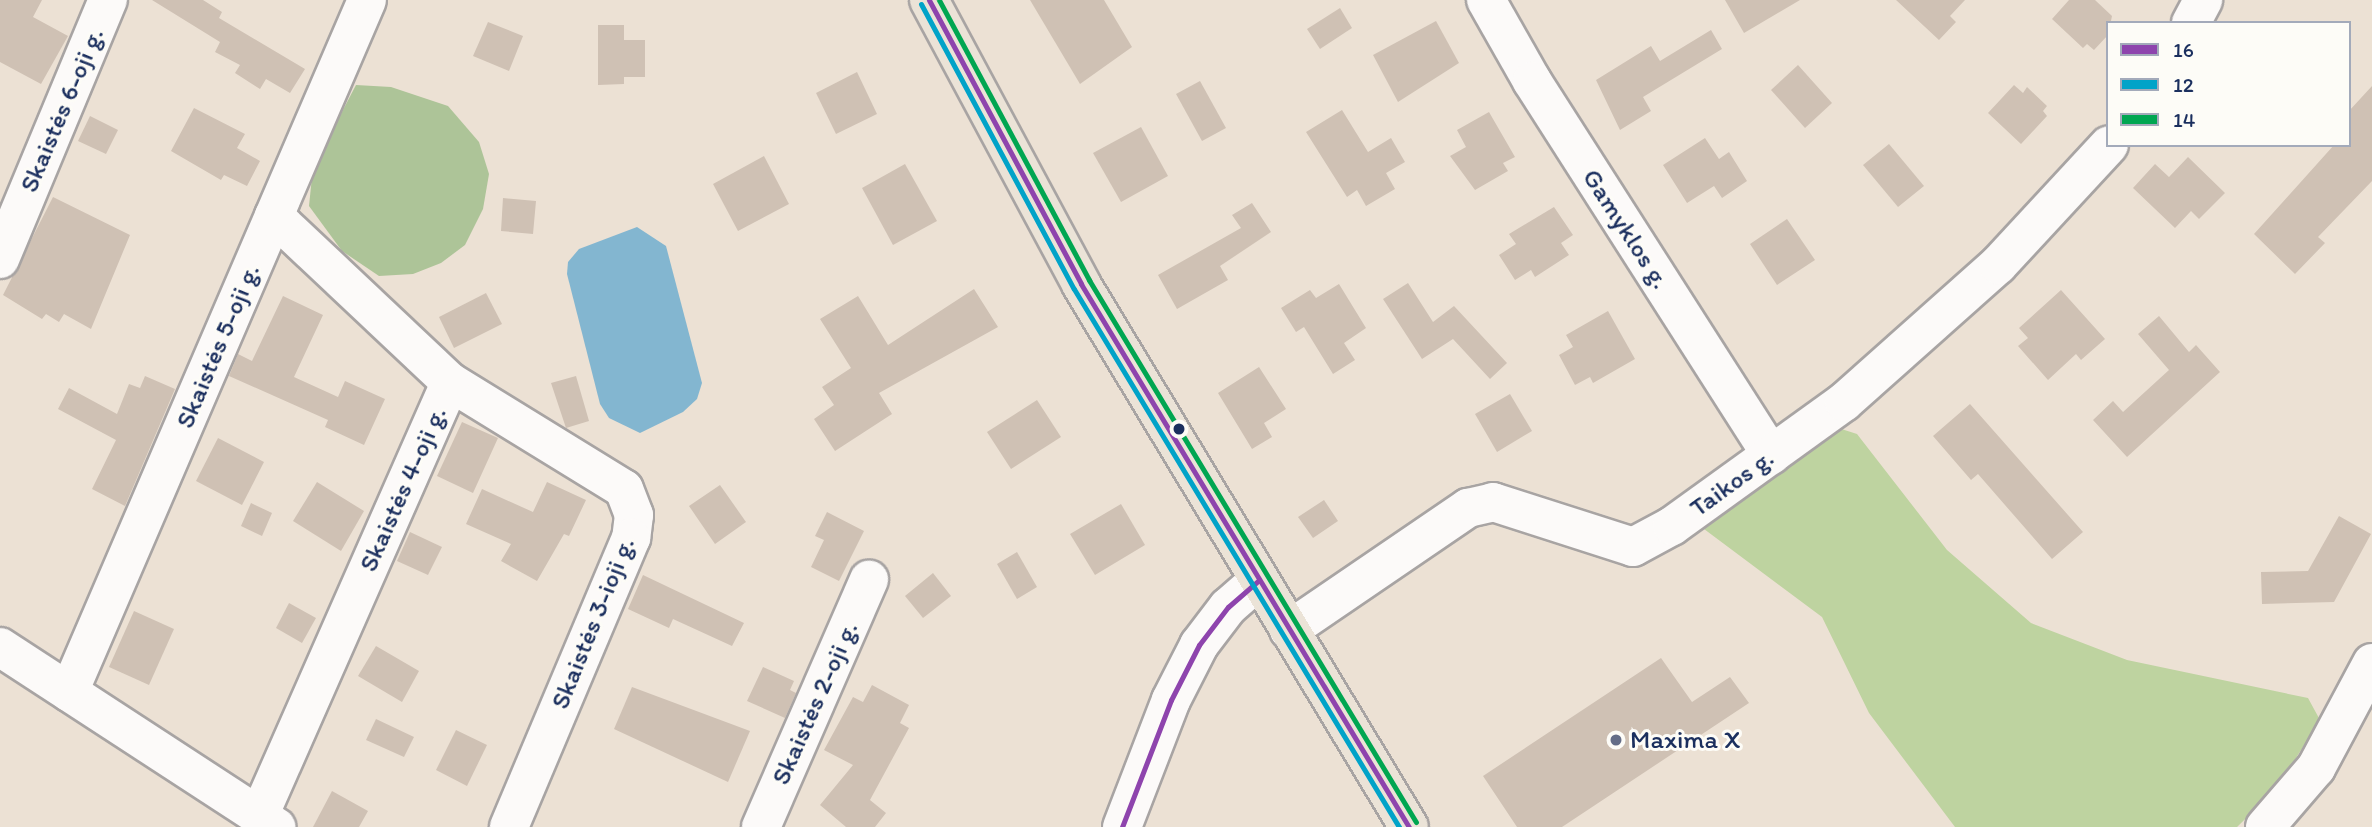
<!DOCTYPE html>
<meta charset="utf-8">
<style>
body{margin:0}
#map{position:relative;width:2372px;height:827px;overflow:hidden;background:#ece1d4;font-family:Itim,sans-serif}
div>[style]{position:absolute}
.green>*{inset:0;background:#bed3a0}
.forest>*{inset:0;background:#adc498}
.water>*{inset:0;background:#83b6d0}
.building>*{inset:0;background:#cfc1b4}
.roads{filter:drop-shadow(2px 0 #a8a4a3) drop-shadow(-2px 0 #a8a4a3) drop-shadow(0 2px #a8a4a3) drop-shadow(0 -2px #a8a4a3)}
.minor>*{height:38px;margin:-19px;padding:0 19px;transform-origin:19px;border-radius:19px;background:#fcfaf9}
.major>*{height:38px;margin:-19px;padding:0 19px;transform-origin:19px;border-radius:19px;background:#ebe3d7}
.bus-1>*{height:5px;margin:-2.5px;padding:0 2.5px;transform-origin:2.5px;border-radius:2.5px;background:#8e44ad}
.bus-2>*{height:5px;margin:-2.5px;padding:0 2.5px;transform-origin:2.5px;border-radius:2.5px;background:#01a3c8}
.bus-3>*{height:5px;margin:-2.5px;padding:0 2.5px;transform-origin:2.5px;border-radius:2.5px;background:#00a651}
.dots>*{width:19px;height:19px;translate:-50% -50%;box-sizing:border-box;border:4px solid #fdfcf7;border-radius:50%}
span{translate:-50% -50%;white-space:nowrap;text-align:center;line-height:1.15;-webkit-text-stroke:6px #fdfcf7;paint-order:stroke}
.street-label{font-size:26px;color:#1b2f5e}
.poi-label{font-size:26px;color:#1b2f5e}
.left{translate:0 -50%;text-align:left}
.legend{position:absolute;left:2106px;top:21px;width:245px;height:126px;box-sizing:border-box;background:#fdfcf7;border:2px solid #a3aaba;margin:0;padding:9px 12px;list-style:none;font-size:21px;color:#1b2f5e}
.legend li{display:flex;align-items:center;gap:14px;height:35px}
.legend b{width:35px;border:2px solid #a3aaba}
</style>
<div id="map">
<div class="green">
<i style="clip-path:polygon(1832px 426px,1857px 434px,1947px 550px,2031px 623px,2127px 660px,2308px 698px,2320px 720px,2277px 788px,2237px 827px,1955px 827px,1869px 713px,1822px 617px,1700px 526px)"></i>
</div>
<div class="forest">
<i style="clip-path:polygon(356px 85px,391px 87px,448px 106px,479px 142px,489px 174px,483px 209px,465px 245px,441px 263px,413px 274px,379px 276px,342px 251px,309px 206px,313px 167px)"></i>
</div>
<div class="water">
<i style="clip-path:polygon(637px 227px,666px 246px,702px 383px,697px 399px,683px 412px,640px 433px,609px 418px,600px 404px,567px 274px,568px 262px,579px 249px)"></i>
</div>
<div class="building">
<i style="clip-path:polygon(0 0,42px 0,33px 17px,68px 36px,41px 84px,0 62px)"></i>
<i style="clip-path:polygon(152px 0,203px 0,222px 12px,219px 18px,305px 69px,290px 93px,266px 79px,260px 89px,235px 73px,240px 65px,215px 52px,220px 42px)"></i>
<i style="clip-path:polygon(1030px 0,1104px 0,1132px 47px,1080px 84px)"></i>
<i style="clip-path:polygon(1725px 0,1800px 0,1744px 33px)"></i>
<i style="clip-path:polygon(1896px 0,1965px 0,1950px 16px,1956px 22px,1939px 40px)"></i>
<i style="clip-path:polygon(2069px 0,2095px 0,2112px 16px,2108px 35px,2094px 50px,2087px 44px,2083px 48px,2052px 19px)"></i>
<i style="clip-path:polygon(1340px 8px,1352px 28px,1320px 49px,1307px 29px)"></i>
<i style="clip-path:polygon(1436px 21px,1459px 63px,1398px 102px,1373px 55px)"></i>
<i style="clip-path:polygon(488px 22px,523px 36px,509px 71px,473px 56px)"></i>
<i style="clip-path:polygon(598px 25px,624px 25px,624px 40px,645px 40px,645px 77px,624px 77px,624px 84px,598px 85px)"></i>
<i style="clip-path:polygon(1711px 30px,1722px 49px,1643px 97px,1651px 111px,1620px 130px,1596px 80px,1651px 46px,1660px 61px)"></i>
<i style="clip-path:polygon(1798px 65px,1832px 103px,1805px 128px,1771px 90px)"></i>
<i style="clip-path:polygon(857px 72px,877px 114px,836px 134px,816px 93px)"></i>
<i style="clip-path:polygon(1200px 81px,1226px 128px,1202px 141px,1176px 94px)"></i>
<i style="clip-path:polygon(2014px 85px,2023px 93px,2027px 87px,2047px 106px,2043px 111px,2047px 116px,2021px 144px,1988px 113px)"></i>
<i style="clip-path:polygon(2372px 86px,2372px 181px,2318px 237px,2325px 243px,2295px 274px,2254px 234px,2334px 145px,2349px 145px,2349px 111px)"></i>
<i style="clip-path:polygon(194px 108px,245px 134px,237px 148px,260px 161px,247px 186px,224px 175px,221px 180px,171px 151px)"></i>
<i style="clip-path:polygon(1342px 110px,1368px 152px,1391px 138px,1405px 162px,1386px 173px,1395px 189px,1366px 206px,1357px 190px,1347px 197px,1306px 132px)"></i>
<i style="clip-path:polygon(1489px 112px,1515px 157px,1503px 163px,1508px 171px,1475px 190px,1450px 156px,1466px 147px,1457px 130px)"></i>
<i style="clip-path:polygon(90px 116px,118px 130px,106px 154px,78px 141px)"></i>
<i style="clip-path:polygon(1141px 127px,1168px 176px,1121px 202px,1093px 153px)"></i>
<i style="clip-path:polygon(1705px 138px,1719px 159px,1729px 152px,1747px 181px,1722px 198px,1714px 186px,1687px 203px,1663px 165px)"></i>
<i style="clip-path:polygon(1889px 144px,1924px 186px,1898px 207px,1863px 165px)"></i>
<i style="clip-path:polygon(764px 156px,789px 204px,738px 231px,713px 184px)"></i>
<i style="clip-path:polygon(2188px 157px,2225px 193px,2199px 219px,2191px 211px,2175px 228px,2133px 188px,2155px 164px,2169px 177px)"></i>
<i style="clip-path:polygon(905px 164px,937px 221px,893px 245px,862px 188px)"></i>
<i style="clip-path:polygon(53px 197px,130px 235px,91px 329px,64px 314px,59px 322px,46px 314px,42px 319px,3px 295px)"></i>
<i style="clip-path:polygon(503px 198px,536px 201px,533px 234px,501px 231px)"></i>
<i style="clip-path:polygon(1252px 203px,1271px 232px,1220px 266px,1228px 280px,1177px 309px,1158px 275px,1241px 228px,1232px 215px)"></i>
<i style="clip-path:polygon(1554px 207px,1573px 235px,1561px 243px,1569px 255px,1535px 277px,1531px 270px,1515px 280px,1499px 255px,1516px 244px,1509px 234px)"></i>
<i style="clip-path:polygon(1787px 219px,1815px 260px,1777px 285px,1750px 244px)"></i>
<i style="clip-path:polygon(1408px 283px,1433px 322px,1454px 306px,1507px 363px,1490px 379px,1453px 339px,1422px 359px,1383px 299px)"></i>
<i style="clip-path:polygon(1339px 284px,1366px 328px,1344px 343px,1355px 360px,1333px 374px,1304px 327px,1296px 332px,1281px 308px,1310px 290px,1316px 298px)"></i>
<i style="clip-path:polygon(974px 289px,998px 327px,879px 393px,892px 414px,835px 451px,814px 419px,834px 405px,822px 387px,851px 368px,820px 319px,858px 296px,888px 345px)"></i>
<i style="clip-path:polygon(2061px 290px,2105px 339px,2081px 360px,2076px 354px,2048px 380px,2018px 346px,2028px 338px,2019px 328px)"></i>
<i style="clip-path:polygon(486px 293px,502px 324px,454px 348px,439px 317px)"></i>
<i style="clip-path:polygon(283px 296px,323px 315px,294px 377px,338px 397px,345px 381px,385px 399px,364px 445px,325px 427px,328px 420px,229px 376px,238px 354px,252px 361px)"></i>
<i style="clip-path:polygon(1608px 311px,1635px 359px,1593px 383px,1590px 377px,1575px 385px,1559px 355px,1573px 347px,1566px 335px)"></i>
<i style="clip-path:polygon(2159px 316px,2189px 352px,2196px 345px,2220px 372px,2127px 457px,2093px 420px,2113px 401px,2123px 412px,2169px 370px,2138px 334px)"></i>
<i style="clip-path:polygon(1259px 367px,1286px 409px,1264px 423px,1272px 437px,1252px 449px,1218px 393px)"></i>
<i style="clip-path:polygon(145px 376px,175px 389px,125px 506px,92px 489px,116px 440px,58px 409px,69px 388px,117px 414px,129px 384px,140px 388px)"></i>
<i style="clip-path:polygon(576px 376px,589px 421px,566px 428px,551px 383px)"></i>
<i style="clip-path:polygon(1510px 394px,1532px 431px,1497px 452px,1475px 414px)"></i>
<i style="clip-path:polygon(1037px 400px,1061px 437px,1011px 469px,987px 432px)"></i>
<i style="clip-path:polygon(1970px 404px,2083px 532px,2052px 559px,1978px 474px,1971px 480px,1933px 436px)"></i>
<i style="clip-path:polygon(462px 422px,498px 438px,473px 493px,437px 476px)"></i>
<i style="clip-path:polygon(218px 438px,264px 462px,242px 505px,196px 481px)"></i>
<i style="clip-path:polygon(317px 482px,364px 511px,341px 551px,293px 521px)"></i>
<i style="clip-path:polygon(547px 482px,586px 500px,569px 536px,564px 534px,537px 581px,501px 561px,511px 544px,466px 524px,482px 489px,533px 512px)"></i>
<i style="clip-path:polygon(720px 485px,746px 522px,715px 544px,689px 506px)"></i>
<i style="clip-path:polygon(1324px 500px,1338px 521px,1313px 538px,1298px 517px)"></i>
<i style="clip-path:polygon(251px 503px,272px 513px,262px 536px,241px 526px)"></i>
<i style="clip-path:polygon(1121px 504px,1145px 545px,1095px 575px,1070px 534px)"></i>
<i style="clip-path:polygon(827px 512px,864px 531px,839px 581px,811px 567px,824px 540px,815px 536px)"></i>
<i style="clip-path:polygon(2339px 516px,2371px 534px,2334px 602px,2262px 604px,2261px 572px,2308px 571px)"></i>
<i style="clip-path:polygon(410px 532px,442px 547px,428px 575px,397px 561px)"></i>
<i style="clip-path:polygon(1017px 552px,1037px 587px,1017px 599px,997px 564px)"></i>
<i style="clip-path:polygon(933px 573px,951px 596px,923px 618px,905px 596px)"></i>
<i style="clip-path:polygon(643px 575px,744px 623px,732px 646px,673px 619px,669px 628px,628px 609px)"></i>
<i style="clip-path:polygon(289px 603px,316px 618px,302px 643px,276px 628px)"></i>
<i style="clip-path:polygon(134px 611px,174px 629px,149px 685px,109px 667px)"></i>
<i style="clip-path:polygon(376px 646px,419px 671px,402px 702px,358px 676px)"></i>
<i style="clip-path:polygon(1661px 658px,1692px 702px,1730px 677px,1749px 703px,1562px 827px,1517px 827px,1483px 776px)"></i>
<i style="clip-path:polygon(763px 667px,794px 681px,790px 690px,796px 693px,785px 718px,747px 701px)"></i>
<i style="clip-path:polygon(872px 685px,909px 705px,900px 723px,909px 728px,870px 800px,886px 813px,875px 827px,846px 827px,820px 805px,853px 765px,824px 750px,853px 697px,863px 702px)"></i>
<i style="clip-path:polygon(632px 687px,750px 731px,728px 782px,614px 729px)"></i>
<i style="clip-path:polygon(376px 719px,414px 737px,404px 757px,366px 740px)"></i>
<i style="clip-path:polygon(456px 730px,487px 745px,467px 786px,436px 770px)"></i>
<i style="clip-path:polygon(332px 791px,368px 811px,359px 827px,313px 827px)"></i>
</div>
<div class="roads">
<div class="minor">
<i style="left:1486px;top:0;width:93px;rotate:60.4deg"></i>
<i style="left:1532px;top:81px;width:444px;rotate:57.4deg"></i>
<i style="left:2191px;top:23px;width:26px;rotate:-62deg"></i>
<i style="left:0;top:259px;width:281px;rotate:-67.4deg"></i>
<i style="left:450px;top:382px;width:204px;rotate:31.6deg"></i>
<i style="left:624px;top:489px;width:28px;rotate:69deg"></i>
<i style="left:634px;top:515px;width:23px;rotate:97deg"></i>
<i style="left:631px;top:538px;width:314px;rotate:112.9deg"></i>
<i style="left:1289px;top:630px;width:217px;rotate:-34.3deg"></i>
<i style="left:1468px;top:508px;width:26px;rotate:-13deg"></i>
<i style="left:1493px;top:502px;width:147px;rotate:17.8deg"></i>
<i style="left:1633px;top:547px;width:44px;rotate:-28.3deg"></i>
<i style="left:1672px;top:526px;width:212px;rotate:-35.8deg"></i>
<i style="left:1844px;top:402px;width:206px;rotate:-41.7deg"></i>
<i style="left:1998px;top:265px;width:163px;rotate:-47.2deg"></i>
<i style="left:0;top:647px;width:330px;rotate:33.1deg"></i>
<i style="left:69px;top:692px;width:753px;rotate:-66.7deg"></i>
<i style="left:259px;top:816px;width:474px;rotate:-66.2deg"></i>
<i style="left:450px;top:382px;width:242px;rotate:-136.7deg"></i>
<i style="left:761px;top:827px;width:270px;rotate:-66.4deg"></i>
<i style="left:1122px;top:827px;width:136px;rotate:-68.9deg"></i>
<i style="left:1171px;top:700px;width:62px;rotate:-63deg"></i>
<i style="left:1199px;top:645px;width:48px;rotate:-52.7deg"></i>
<i style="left:1228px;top:607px;width:41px;rotate:-41.1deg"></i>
<i style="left:2265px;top:827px;width:78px;rotate:-49.2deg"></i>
<i style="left:2316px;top:768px;width:119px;rotate:-61.9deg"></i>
</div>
<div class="major">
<i style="left:929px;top:0;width:322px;rotate:61.8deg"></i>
<i style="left:1081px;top:284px;width:634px;rotate:58.87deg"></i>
</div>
</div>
<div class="bus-1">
<i style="left:929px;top:0;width:322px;rotate:61.8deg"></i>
<i style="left:1081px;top:284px;width:634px;rotate:58.87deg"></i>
<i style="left:1122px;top:827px;width:136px;rotate:-68.9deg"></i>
<i style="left:1171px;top:700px;width:62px;rotate:-63deg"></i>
<i style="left:1199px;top:645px;width:48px;rotate:-52.7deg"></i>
<i style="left:1228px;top:607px;width:41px;rotate:-41.1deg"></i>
</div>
<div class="bus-2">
<i style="left:921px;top:4px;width:323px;rotate:61.8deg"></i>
<i style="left:1074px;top:289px;width:629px;rotate:58.86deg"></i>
</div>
<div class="bus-3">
<i style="left:939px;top:0;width:318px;rotate:61.8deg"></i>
<i style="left:1089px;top:280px;width:633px;rotate:58.9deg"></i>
</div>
<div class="dots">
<i style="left:1179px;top:429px;background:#1b2f5e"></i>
<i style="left:1616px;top:740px;background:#646d87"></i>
</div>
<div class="street-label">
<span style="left:62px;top:110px;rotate:-67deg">Skaistės 6-oji g.</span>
<span style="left:1626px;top:229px;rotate:57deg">Gamyklos g.</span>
<span style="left:218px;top:346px;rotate:-67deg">Skaistės 5-oji g.</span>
<span style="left:1732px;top:483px;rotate:-36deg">Taikos g.</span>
<span style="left:403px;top:489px;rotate:-66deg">Skaistės 4-oji g.</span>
<span style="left:593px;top:623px;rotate:-68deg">Skaistės 3-ioji g.</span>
<span style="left:815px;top:703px;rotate:-66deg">Skaistės 2-oji g.</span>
</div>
<div class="poi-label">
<span class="left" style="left:1630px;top:740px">Maxima X</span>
</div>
<ul class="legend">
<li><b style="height:9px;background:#8e44ad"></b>16</li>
<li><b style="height:9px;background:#01a3c8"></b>12</li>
<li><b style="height:9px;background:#00a651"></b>14</li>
</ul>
</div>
